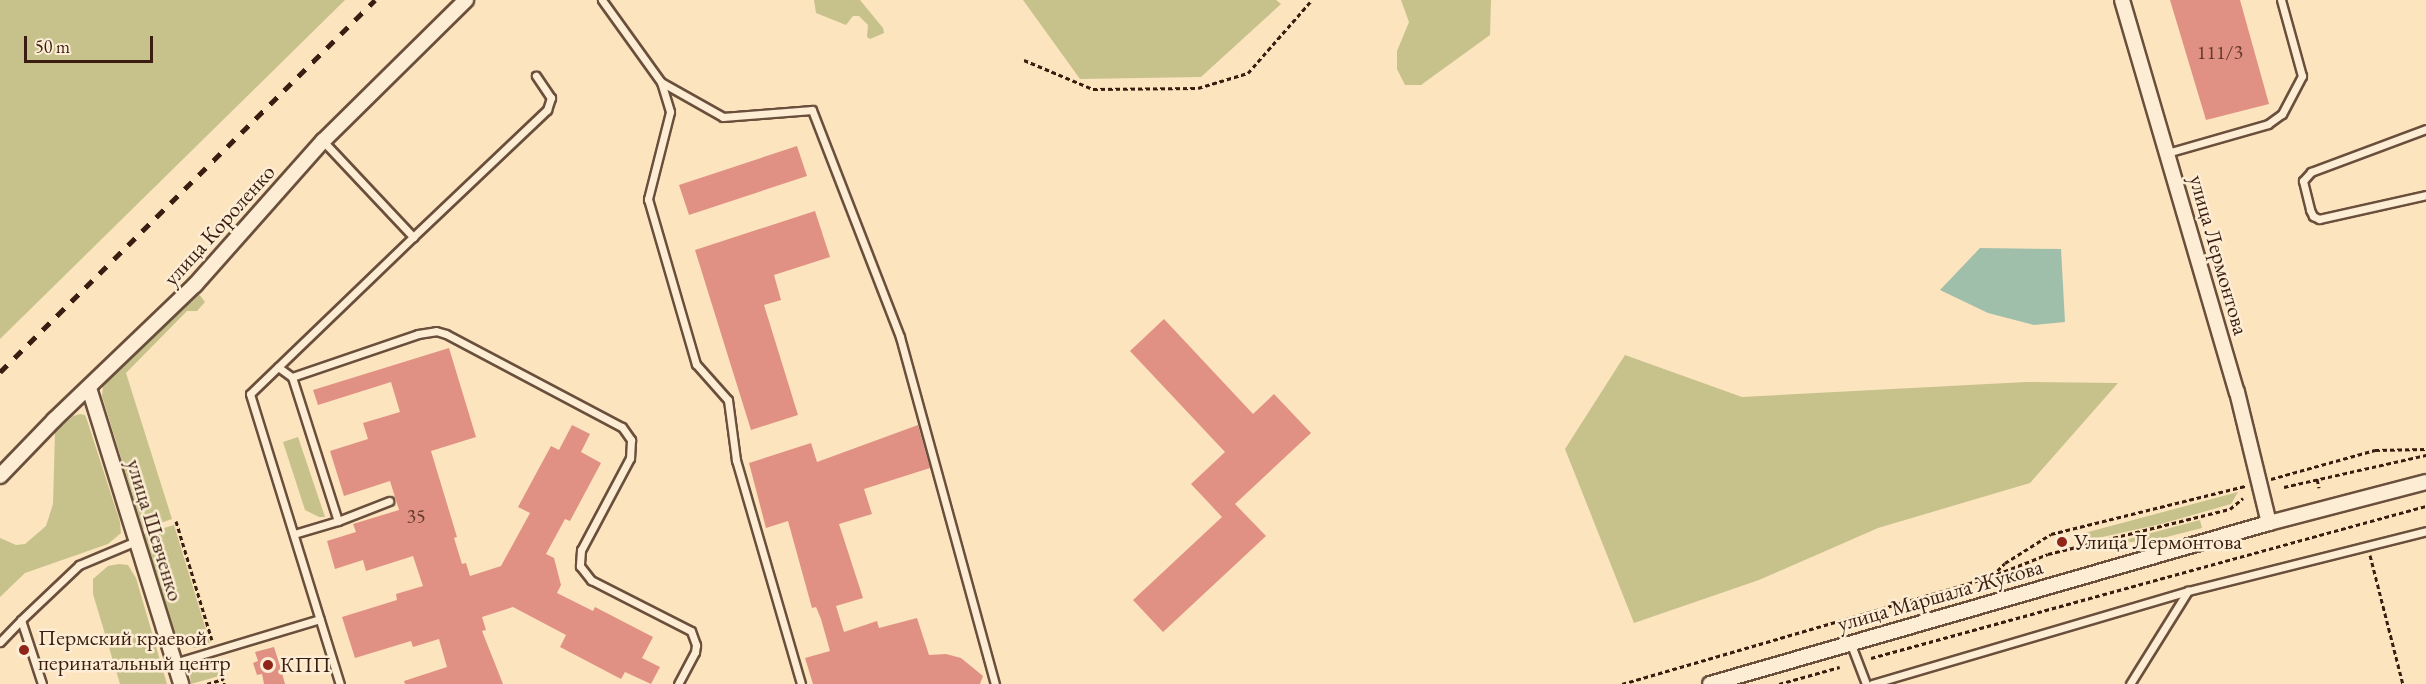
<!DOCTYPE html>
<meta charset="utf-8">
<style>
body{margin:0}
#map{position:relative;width:2426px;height:684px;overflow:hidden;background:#fce4be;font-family:"EB Garamond",serif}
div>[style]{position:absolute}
.green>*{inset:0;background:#c7c28c}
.water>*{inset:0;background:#a0bfab}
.building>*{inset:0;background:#e19184}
.path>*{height:3px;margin-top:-1.5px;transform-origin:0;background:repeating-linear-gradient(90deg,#3a1d10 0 4.5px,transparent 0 7.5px)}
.roads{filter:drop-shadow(2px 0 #6a4f3c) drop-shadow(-2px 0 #6a4f3c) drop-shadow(0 2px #6a4f3c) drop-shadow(0 -2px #6a4f3c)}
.service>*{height:7px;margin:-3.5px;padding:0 3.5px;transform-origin:3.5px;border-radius:3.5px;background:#fdedd5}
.minor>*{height:14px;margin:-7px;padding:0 7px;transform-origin:7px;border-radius:7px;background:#fdedd5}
.rail>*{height:4.5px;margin-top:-2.25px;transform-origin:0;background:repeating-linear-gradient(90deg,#3a1d10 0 10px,transparent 0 20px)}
.dots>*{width:16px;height:16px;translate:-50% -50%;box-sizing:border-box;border:3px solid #fdedd5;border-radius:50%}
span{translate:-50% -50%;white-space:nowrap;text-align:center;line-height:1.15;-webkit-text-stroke:5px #fdedd5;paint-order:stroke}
.number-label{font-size:20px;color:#643a2d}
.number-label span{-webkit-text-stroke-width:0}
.street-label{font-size:22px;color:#3a1d10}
.poi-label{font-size:22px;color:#3a1d10}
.left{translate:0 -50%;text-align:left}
.scale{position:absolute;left:24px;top:36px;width:129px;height:27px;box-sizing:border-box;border:3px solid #3a1d10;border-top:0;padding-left:8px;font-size:18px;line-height:21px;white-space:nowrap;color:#3a1d10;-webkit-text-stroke:4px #fdedd5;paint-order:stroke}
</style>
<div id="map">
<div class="green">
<i style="clip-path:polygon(0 0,345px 0,0 339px)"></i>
<i style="clip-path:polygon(860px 0,883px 28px,884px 33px,870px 39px,867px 37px,868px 25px,859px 16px,853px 16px,846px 25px,816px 13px,814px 0)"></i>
<i style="clip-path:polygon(1023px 0,1276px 0,1281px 4px,1201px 77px,1080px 79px)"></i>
<i style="clip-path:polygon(1401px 0,1491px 0,1490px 35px,1421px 85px,1405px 85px,1397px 69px,1397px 51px,1409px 22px)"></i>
<i style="clip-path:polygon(199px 294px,205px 302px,197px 311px,187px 311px,126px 373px,172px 519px,143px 529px,102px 396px,103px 387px,107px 379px)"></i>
<i style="clip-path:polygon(1625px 355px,1742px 397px,2026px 382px,2118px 383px,2030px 483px,1878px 528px,1759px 580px,1634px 623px,1565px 449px)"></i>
<i style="clip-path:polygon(80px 414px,85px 415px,87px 420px,120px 522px,121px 533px,108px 544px,25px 573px,0 597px,0 538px,16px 545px,25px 544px,46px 526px,53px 504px,55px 432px,73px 416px)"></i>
<i style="clip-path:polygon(298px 437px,325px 517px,319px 517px,305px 510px,283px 442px)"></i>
<i style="clip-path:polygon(2238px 492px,2231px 504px,2161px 524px,2080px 542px,2077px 535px)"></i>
<i style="clip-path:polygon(2200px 520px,2202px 528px,2155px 540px,2110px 544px)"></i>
<i style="clip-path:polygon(174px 525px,210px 643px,196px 648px,180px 644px,176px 639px,144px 534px)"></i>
<i style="clip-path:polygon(119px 564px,128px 565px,136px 578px,167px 684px,120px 684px,93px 594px,93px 579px,108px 566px)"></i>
<i style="clip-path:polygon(215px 662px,219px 676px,191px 684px,190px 675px,194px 669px)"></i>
</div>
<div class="water">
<i style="clip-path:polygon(1980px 248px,2061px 249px,2065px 322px,2034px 325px,1988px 313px,1940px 290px)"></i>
</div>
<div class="building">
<i style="clip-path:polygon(2170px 0,2240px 0,2269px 104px,2206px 120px)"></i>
<i style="clip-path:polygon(797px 146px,807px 176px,689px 215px,679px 185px)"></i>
<i style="clip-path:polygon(815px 211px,830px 257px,774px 275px,781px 300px,764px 305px,798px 415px,751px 430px,695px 250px)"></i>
<i style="clip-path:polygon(1164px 319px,1253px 414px,1274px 394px,1311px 433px,1235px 504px,1266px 536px,1163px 632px,1133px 600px,1222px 517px,1191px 484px,1225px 452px,1130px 351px)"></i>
<i style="clip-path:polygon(449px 348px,476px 437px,431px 451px,457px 537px,454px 538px,462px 564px,466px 563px,470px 576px,501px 566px,530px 513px,518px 507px,551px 446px,559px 450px,572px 425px,590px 434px,581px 452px,601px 463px,570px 521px,565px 519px,546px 554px,554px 558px,561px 585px,557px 593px,593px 611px,595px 607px,653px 637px,642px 658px,660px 667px,651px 684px,625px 672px,621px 679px,560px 647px,566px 635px,513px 607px,482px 617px,486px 630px,482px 631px,503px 684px,405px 684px,404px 681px,447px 667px,439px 639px,413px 647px,411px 641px,355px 658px,342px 617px,397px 600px,396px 594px,423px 586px,413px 556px,366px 571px,363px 560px,335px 569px,327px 541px,356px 532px,353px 524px,399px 510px,390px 481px,344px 496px,330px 451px,368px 439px,363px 423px,400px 412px,391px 382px,318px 405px,313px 390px)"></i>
<i style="clip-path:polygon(918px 425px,930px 468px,864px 489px,872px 514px,839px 524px,863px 598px,836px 606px,844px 632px,877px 621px,879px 628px,917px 618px,929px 655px,946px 654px,961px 658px,983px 676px,980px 684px,813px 684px,805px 658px,830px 651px,821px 619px,816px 607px,812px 608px,788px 521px,766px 528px,749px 463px,811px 443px,817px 462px)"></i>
<i style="clip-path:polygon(274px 647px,280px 666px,285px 684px,264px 684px,262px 674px,257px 675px,253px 663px,258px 661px,255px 652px)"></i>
</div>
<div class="path">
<i style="left:1024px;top:60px;width:75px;rotate:22.8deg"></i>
<i style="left:1093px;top:89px;width:105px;rotate:-0.5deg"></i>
<i style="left:1198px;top:88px;width:52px;rotate:-16.7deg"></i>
<i style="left:1248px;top:73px;width:97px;rotate:-48.8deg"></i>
<i style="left:2271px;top:479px;width:108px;rotate:-15.6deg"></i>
<i style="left:2375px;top:450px;width:51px;rotate:-1.1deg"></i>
<i style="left:2317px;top:479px;width:9px;rotate:77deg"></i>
<i style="left:2284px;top:487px;width:146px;rotate:-12.7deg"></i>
<i style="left:176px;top:521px;width:124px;rotate:73.2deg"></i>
<i style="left:2370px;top:555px;width:133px;rotate:75.7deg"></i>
<i style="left:1992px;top:576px;width:18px;rotate:-45deg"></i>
<i style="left:2005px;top:563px;width:54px;rotate:-32.2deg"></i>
<i style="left:2051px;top:534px;width:200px;rotate:-13.9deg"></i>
<i style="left:1871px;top:658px;width:575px;rotate:-15.32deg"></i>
<i style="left:218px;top:661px;width:24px;rotate:75deg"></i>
<i style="left:207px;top:684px;width:17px;rotate:-17deg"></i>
<i style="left:1622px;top:684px;width:383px;rotate:-16.2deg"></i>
<i style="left:1990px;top:577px;width:62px;rotate:-21.6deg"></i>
<i style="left:2048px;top:554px;width:187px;rotate:-13.9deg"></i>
<i style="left:2230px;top:509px;width:17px;rotate:-40deg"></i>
<i style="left:1779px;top:684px;width:63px;rotate:-15.6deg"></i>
</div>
<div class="roads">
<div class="service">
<i style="left:602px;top:0;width:101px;rotate:54.3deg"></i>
<i style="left:661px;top:82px;width:31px;rotate:73deg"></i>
<i style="left:670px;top:112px;width:90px;rotate:104.2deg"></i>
<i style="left:648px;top:199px;width:172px;rotate:73.8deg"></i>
<i style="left:696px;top:364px;width:48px;rotate:48.4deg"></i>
<i style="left:728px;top:400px;width:61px;rotate:82.4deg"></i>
<i style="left:736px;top:460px;width:233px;rotate:73.8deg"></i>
<i style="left:661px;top:82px;width:71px;rotate:29.4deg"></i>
<i style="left:723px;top:117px;width:89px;rotate:-4.5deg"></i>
<i style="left:812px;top:110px;width:243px;rotate:68.8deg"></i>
<i style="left:900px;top:337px;width:360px;rotate:74.7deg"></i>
<i style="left:2426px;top:129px;width:123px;rotate:159.5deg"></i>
<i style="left:2311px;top:172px;width:12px;rotate:132deg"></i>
<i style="left:2303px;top:181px;width:30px;rotate:76deg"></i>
<i style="left:2310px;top:210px;width:7px;rotate:63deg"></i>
<i style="left:2313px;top:216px;width:7px;rotate:27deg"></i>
<i style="left:2319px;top:219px;width:110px;rotate:-12.6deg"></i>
<i style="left:323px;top:141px;width:132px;rotate:46.8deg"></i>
<i style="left:413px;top:237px;width:226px;rotate:136.1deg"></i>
<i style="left:250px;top:394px;width:304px;rotate:72.8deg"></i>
<i style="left:2167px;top:153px;width:105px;rotate:-16deg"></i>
<i style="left:2268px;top:124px;width:17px;rotate:-36deg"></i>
<i style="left:2282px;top:114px;width:43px;rotate:-62.2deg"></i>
<i style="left:2302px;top:76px;width:79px;rotate:-105.4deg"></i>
<i style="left:413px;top:237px;width:185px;rotate:-43.5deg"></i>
<i style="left:547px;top:110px;width:13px;rotate:-72deg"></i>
<i style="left:551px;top:98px;width:27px;rotate:-124deg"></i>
<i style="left:278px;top:367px;width:17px;rotate:36deg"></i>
<i style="left:292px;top:377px;width:151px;rotate:72.3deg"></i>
<i style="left:292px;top:377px;width:133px;rotate:-18.8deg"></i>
<i style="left:418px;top:334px;width:18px;rotate:-9deg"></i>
<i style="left:436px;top:331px;width:10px;rotate:17deg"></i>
<i style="left:446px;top:334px;width:199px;rotate:27.9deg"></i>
<i style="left:622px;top:427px;width:16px;rotate:55deg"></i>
<i style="left:631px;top:440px;width:18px;rotate:93deg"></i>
<i style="left:630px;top:458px;width:104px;rotate:118deg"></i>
<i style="left:581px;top:550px;width:16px;rotate:94deg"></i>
<i style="left:580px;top:566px;width:18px;rotate:52deg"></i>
<i style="left:591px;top:580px;width:112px;rotate:27deg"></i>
<i style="left:691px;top:631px;width:15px;rotate:70deg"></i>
<i style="left:696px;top:645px;width:7px;rotate:98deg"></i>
<i style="left:695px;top:652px;width:36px;rotate:118deg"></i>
<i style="left:294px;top:534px;width:46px;rotate:-16.5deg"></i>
<i style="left:338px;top:521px;width:55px;rotate:-21.4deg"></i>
<i style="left:21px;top:620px;width:80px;rotate:-43.5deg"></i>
<i style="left:79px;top:565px;width:62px;rotate:-22.8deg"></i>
<i style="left:0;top:642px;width:30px;rotate:-46deg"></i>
<i style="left:21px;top:620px;width:67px;rotate:71.8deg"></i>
<i style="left:1850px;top:642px;width:45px;rotate:69.1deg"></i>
<i style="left:174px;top:663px;width:152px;rotate:-16.8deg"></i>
<i style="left:1872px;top:684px;width:329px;rotate:-16.4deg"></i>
<i style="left:2188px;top:591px;width:245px;rotate:-14.1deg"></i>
<i style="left:2130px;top:684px;width:110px;rotate:-58.1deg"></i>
</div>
<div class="minor">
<i style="left:2122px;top:0;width:409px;rotate:73.7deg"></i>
<i style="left:2237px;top:392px;width:135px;rotate:76.3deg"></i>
<i style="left:89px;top:388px;width:310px;rotate:72.7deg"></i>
<i style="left:0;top:476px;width:78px;rotate:-46deg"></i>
<i style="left:54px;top:420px;width:195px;rotate:-43.8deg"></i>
<i style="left:195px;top:285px;width:193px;rotate:-48.4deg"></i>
<i style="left:323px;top:141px;width:201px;rotate:-44.6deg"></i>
<i style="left:1710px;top:684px;width:582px;rotate:-16.07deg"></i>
<i style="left:2269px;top:523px;width:162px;rotate:-14.6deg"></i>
</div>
</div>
<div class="rail">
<i style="left:0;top:372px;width:528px;rotate:-44.77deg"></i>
</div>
<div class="dots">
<i style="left:2062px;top:542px;background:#8f2418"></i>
<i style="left:24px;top:650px;background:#8f2418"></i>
<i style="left:268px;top:665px;background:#8f2418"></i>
</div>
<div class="number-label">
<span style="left:2220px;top:52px">111/3</span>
<span style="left:416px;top:516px">35</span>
</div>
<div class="street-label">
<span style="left:219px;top:225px;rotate:-48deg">улица Короленко</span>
<span style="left:2219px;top:255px;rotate:74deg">улица Лермонтова</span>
<span style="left:155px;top:530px;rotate:73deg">улица Шевченко</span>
<span style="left:1940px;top:595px;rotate:-16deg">улица Маршала Жукова</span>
</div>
<div class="poi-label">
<span class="left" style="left:2074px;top:542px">Улица Лермонтова</span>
<span class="left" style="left:38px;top:650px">Пермский краевой<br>перинатальный центр</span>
<span class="left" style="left:280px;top:665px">КПП</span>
</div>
<div class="scale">50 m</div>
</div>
